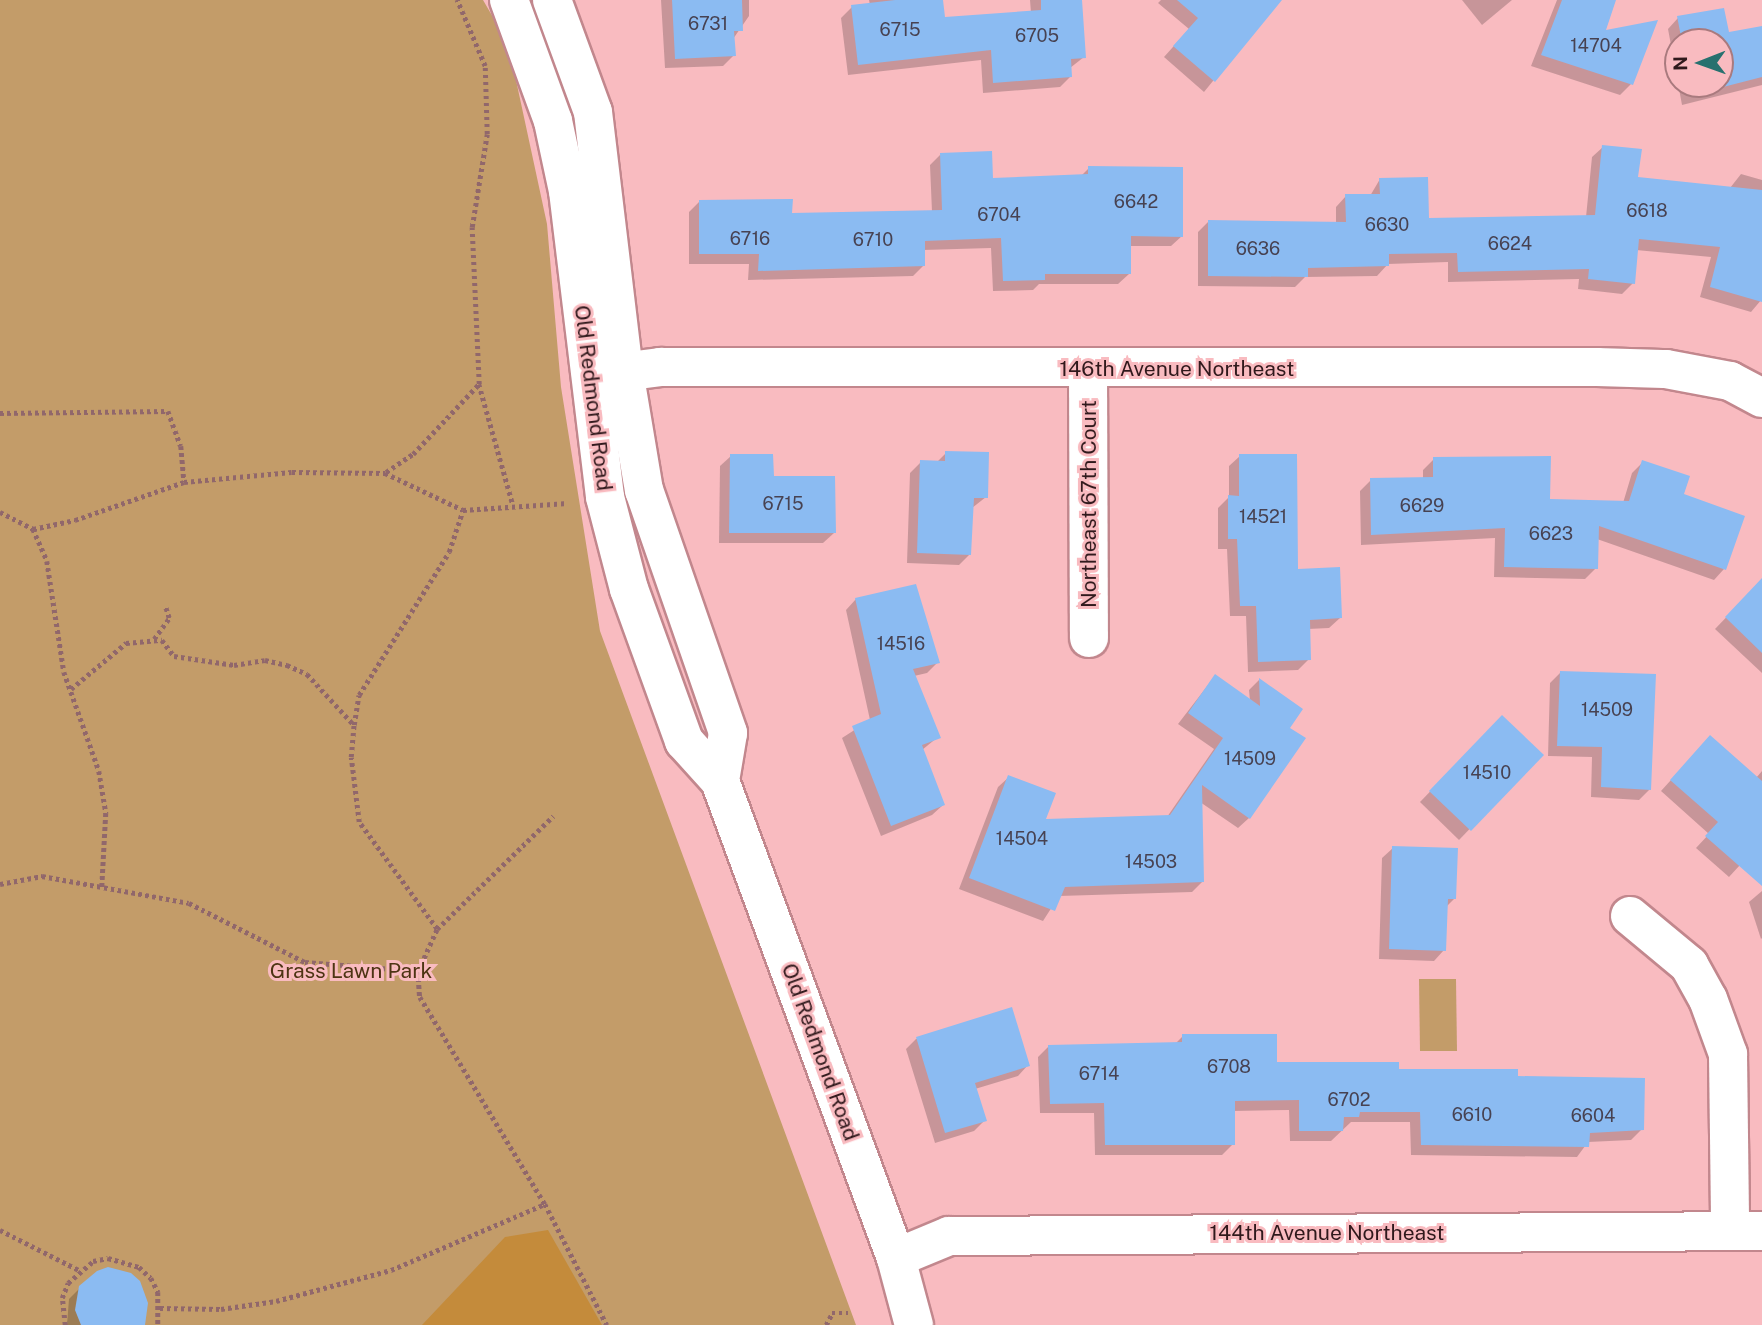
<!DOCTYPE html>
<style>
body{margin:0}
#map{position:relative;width:1762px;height:1325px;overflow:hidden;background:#f9bbc0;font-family:"Public Sans",sans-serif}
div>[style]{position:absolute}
.green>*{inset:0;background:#c39c69}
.forest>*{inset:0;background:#c48b3b}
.shadow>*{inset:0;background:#0003}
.building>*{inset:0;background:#8bbbf2}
.path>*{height:4.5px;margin-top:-2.25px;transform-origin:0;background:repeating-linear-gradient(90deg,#91676b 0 3.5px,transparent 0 7px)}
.roads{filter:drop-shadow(2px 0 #c2878d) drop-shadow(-2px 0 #c2878d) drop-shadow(0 2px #c2878d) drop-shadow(0 -2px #c2878d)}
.minor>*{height:38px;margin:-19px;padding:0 19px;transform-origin:19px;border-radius:19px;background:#fff}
.secondary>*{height:38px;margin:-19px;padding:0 19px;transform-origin:19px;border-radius:19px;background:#fff}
span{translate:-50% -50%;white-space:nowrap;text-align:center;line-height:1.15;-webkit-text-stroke:6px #f9bbc0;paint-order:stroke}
.number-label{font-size:18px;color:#474252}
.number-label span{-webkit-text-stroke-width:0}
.street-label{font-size:21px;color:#30191c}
.park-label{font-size:21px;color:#4d3413}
.north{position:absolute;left:1664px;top:28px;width:70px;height:70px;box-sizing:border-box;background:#f9bbc0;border:2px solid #a97a7e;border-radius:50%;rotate:269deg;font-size:19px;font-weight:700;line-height:28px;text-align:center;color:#30191c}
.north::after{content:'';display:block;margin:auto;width:24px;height:32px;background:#27716f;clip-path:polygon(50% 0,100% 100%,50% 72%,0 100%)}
</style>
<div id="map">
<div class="green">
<i style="clip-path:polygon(0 0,483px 0,508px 43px,547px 224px,561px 387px,600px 631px,856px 1325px,0 1325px)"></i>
<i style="clip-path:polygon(1419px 979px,1456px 979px,1457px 1051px,1420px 1051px)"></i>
</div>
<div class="forest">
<i style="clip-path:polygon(548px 1230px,602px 1325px,422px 1325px,505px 1237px)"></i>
</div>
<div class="shadow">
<i style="clip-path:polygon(661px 0,749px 0,749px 16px,733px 39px,734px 55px,723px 66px,665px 68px)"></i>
<i style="clip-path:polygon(869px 0,942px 0,944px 19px,1031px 13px,1030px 0,1080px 0,1084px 57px,1070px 68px,1070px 77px,1060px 87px,983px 93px,981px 60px,848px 75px,841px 18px,852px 7px,870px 5px)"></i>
<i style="clip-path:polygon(1161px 0,1257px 0,1270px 11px,1204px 92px,1164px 57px,1189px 29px,1158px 3px)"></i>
<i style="clip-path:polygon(1462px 0,1512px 0,1482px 25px)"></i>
<i style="clip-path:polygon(1557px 0,1615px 0,1603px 32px,1631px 84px,1620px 95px,1531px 66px)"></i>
<i style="clip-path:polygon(evenodd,1678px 18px,1727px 34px,1762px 28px,1762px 85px,1682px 105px,1668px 29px,1678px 18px,1678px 42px,1720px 42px,1720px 84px,1678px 84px,1678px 42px)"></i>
<i style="clip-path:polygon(1603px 147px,1636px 178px,1730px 188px,1741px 174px,1762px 180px,1762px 299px,1751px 312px,1700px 297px,1711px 257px,1636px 250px,1633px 283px,1622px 294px,1578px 289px,1579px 279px,1448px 282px,1448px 262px,1388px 264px,1377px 276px,1305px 277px,1295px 287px,1198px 286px,1198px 232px,1209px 221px,1336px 223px,1336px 207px,1346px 196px,1370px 196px,1380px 179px,1427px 219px,1586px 217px,1592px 157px)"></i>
<i style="clip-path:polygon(940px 155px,991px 180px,1081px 176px,1089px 168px,1182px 236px,1171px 246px,1130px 246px,1129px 274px,1118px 284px,1039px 284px,1033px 290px,993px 291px,991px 248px,923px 250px,923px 266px,913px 276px,748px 280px,749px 264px,689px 264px,689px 212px,699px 202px,791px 215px,932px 212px,930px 165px)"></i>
<i style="clip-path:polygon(946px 453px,986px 497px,972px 508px,970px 554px,959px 565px,907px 563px,910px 473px,921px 462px,936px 463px)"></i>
<i style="clip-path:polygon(731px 456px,772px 478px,834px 533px,823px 543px,719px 543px,720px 466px)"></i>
<i style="clip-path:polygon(1240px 456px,1296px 571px,1340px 618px,1329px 628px,1308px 629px,1309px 659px,1298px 670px,1248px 672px,1246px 616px,1230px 616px,1227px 549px,1218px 549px,1218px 508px,1229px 497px,1229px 466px)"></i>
<i style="clip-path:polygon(1434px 459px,1549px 501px,1623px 503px,1632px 473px,1643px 462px,1681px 496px,1724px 569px,1714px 580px,1597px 539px,1596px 568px,1585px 579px,1494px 577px,1495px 538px,1361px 545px,1360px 491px,1371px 480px,1423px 479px,1423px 470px)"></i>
<i style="clip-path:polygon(1762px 580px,1762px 673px,1715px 629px)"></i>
<i style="clip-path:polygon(856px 599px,938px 662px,927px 673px,914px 676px,938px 737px,922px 750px,943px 805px,932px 815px,881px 836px,842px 738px,870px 720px,846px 610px)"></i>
<i style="clip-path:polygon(1561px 672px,1650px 789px,1639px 800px,1591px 797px,1592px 757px,1548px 756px,1550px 683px)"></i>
<i style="clip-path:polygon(1215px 676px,1250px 701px,1249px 690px,1259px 680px,1288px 728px,1249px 818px,1238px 828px,1200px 802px,1203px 881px,1192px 892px,1059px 896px,1043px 921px,959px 889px,998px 787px,1009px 777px,1044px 821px,1167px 817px,1214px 749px,1178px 724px)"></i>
<i style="clip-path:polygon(1502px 717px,1541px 755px,1459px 840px,1420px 802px)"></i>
<i style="clip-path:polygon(1700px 748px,1756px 778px,1762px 771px,1762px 841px,1729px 877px,1696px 848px,1709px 834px,1661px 791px)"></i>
<i style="clip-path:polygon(1393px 848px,1455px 898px,1446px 907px,1444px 950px,1434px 961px,1379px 959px,1382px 858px)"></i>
<i style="clip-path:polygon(1762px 891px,1762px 938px,1761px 939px,1749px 902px)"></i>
<i style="clip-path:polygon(1010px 1009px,1028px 1065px,1018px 1076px,975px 1089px,985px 1120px,974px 1131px,935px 1143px,906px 1049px,916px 1039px)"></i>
<i style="clip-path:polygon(1183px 1036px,1275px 1064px,1517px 1078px,1642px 1129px,1631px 1140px,1588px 1142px,1577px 1157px,1411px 1155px,1410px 1122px,1351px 1122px,1331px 1141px,1290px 1141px,1289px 1110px,1233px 1111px,1233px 1144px,1222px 1155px,1095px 1155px,1094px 1113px,1040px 1113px,1038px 1057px,1049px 1046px,1175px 1044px)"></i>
<i style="clip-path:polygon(80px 1288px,140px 1325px,67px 1325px,69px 1299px)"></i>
</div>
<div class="building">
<i style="clip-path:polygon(672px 0,742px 0,743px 31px,734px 31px,736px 56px,675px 59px)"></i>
<i style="clip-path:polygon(895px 0,943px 0,945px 17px,1041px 10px,1041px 0,1082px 0,1086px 58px,1071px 59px,1072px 77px,993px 83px,991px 50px,858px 65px,851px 5px)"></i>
<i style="clip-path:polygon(1177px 0,1282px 0,1215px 82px,1173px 46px,1198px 18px)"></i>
<i style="clip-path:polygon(1562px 0,1616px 0,1606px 30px,1658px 20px,1633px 85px,1541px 55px)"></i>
<i style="clip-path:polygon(1724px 8px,1729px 32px,1762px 26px,1762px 77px,1692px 95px,1690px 84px,1720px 84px,1720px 42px,1682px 42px,1677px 16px)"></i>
<i style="clip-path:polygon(1602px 145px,1642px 149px,1638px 177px,1762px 190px,1762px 302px,1710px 287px,1720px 247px,1639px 239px,1635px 284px,1588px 279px,1589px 269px,1458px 272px,1457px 253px,1389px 254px,1389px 266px,1308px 268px,1308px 277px,1208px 276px,1208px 220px,1346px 222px,1345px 194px,1380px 194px,1379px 178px,1428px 177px,1429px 218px,1595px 215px)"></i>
<i style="clip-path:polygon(992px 151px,993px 178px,1088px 174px,1088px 166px,1183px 167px,1183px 237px,1131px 236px,1131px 274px,1045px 274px,1045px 280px,1003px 281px,1001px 238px,925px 241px,925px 266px,758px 271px,759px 254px,699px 254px,699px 200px,793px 199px,792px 213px,942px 210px,940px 153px)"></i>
<i style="clip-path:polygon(945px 451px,989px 452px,988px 498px,974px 498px,971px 555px,917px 553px,920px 460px,945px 461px)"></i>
<i style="clip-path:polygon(730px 454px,773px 454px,774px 476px,835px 476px,836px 533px,729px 533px)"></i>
<i style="clip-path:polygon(1239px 454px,1297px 454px,1298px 569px,1340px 567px,1342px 618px,1310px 620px,1311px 660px,1258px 662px,1256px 606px,1240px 606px,1237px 539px,1228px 539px,1228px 495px,1239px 496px)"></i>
<i style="clip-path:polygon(1551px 456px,1550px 499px,1629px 501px,1642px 460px,1690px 476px,1684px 494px,1745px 516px,1726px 570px,1599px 526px,1598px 569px,1504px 567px,1505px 528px,1371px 535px,1370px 478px,1433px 477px,1433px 457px)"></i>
<i style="clip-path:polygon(1762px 578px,1762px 653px,1725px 617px)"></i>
<i style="clip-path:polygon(916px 584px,940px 663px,913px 669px,941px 738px,922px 745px,945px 805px,891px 826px,852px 726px,881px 714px,855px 598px)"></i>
<i style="clip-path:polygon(1560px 671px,1656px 674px,1651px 790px,1601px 787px,1602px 747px,1557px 746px)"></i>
<i style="clip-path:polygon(1215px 674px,1260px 706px,1259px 678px,1303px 709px,1290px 728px,1306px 738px,1250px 819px,1202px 785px,1204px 882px,1065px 887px,1055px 911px,969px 878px,1008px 775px,1056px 793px,1046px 819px,1170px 815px,1223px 738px,1188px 713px)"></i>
<i style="clip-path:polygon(1502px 715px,1544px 755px,1471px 831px,1429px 791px)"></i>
<i style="clip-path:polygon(1710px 735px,1762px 781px,1762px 886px,1705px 836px,1718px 822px,1670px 780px)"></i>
<i style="clip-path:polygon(1392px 846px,1458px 848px,1456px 899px,1448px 899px,1446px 951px,1389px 949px)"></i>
<i style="clip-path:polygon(1012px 1007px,1030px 1066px,975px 1083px,987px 1121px,945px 1133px,916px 1037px)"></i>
<i style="clip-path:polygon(1182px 1034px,1277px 1034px,1277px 1062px,1399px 1062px,1399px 1069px,1518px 1069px,1518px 1076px,1645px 1078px,1644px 1130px,1590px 1133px,1589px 1147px,1421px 1145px,1420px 1112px,1360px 1112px,1359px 1117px,1344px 1117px,1343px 1131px,1299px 1131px,1299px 1100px,1235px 1101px,1235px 1145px,1105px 1145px,1104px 1103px,1050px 1104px,1048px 1045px,1182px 1042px)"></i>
<i style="clip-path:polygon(108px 1267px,131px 1273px,140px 1281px,148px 1303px,145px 1325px,81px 1325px,75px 1310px,79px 1286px,97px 1271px)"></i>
</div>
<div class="path">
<i style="left:479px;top:384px;width:126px;rotate:74.3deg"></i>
<i style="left:0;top:413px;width:168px;rotate:-0.7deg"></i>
<i style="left:168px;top:411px;width:37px;rotate:70deg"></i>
<i style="left:181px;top:446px;width:36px;rotate:85deg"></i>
<i style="left:386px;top:472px;width:32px;rotate:-34deg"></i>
<i style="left:413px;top:454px;width:96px;rotate:-46.7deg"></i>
<i style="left:479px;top:384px;width:157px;rotate:-92.6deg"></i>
<i style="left:472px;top:227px;width:94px;rotate:-80.8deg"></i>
<i style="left:487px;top:134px;width:68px;rotate:-91.7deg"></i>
<i style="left:485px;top:66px;width:72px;rotate:-113deg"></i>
<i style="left:0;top:512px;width:37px;rotate:27deg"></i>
<i style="left:33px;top:529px;width:35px;rotate:66deg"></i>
<i style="left:47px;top:561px;width:112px;rotate:81.3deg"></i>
<i style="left:64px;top:672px;width:105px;rotate:70.5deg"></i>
<i style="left:99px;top:771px;width:43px;rotate:80.5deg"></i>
<i style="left:106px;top:813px;width:74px;rotate:93.1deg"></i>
<i style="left:33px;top:529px;width:43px;rotate:-12.1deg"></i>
<i style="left:75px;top:520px;width:115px;rotate:-19.2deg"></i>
<i style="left:184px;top:482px;width:108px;rotate:-5.3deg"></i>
<i style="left:292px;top:472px;width:93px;rotate:0.6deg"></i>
<i style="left:385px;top:473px;width:86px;rotate:25.4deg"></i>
<i style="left:463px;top:510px;width:105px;rotate:-3.8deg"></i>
<i style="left:154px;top:639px;width:26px;rotate:-54deg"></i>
<i style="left:169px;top:618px;width:13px;rotate:-108deg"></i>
<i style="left:71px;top:689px;width:72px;rotate:-39.9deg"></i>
<i style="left:126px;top:643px;width:36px;rotate:-5deg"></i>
<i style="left:162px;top:640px;width:20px;rotate:53deg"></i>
<i style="left:174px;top:656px;width:61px;rotate:8.5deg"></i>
<i style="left:234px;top:665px;width:31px;rotate:-9deg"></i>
<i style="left:265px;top:660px;width:23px;rotate:13deg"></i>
<i style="left:287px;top:665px;width:22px;rotate:24deg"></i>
<i style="left:307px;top:674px;width:69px;rotate:47.3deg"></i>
<i style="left:0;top:884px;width:43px;rotate:-10.8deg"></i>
<i style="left:42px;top:876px;width:149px;rotate:10.4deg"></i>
<i style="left:189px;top:903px;width:130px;rotate:27deg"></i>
<i style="left:305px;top:962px;width:113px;rotate:4.6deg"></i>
<i style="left:418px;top:971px;width:46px;rotate:-65.7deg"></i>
<i style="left:437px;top:929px;width:132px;rotate:-126.1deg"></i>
<i style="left:359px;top:822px;width:65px;rotate:-97deg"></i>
<i style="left:351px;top:757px;width:32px;rotate:-85deg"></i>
<i style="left:354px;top:725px;width:30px;rotate:-81deg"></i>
<i style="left:359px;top:695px;width:169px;rotate:-57.8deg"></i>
<i style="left:449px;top:552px;width:44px;rotate:-71.6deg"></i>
<i style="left:437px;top:929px;width:162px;rotate:-44.2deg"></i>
<i style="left:418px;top:971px;width:26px;rotate:86deg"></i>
<i style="left:420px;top:997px;width:242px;rotate:58.9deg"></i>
<i style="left:545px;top:1204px;width:136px;rotate:62.9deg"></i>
<i style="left:0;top:1230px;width:89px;rotate:26.9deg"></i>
<i style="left:160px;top:1308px;width:61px;rotate:0.9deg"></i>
<i style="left:221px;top:1309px;width:56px;rotate:-8.3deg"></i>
<i style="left:276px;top:1301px;width:119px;rotate:-15.1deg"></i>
<i style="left:391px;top:1270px;width:168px;rotate:-23.2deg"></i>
<i style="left:65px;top:1325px;width:27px;rotate:-96deg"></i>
<i style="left:62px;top:1298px;width:16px;rotate:-68deg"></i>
<i style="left:68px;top:1283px;width:33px;rotate:-41deg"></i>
<i style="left:93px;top:1261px;width:15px;rotate:-11deg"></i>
<i style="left:108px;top:1258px;width:32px;rotate:16deg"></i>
<i style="left:139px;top:1267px;width:16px;rotate:43deg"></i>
<i style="left:151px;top:1278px;width:16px;rotate:63deg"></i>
<i style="left:158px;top:1292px;width:33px;rotate:90deg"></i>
<i style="left:826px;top:1325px;width:13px;rotate:-63deg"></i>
<i style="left:832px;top:1313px;width:16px"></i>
</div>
<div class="roads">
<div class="minor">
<i style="left:1088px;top:370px;width:268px;rotate:89.8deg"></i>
<i style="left:591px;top:376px;width:70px;rotate:-7.4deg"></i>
<i style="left:660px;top:367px;width:937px"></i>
<i style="left:1597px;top:367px;width:69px;rotate:1.7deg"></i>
<i style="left:1666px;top:369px;width:65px;rotate:10.6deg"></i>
<i style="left:1730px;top:381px;width:36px;rotate:28deg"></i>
<i style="left:1630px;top:916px;width:77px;rotate:39.7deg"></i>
<i style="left:1689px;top:965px;width:39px;rotate:61deg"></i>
<i style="left:1708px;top:999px;width:59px;rotate:70deg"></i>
<i style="left:1728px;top:1054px;width:176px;rotate:89.3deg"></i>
<i style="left:896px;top:1258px;width:57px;rotate:-22.5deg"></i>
<i style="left:949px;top:1236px;width:813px;rotate:-0.35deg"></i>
</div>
<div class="secondary">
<i style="left:509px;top:0;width:129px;rotate:70deg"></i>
<i style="left:553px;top:121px;width:72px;rotate:77.9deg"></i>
<i style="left:568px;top:191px;width:308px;rotate:83.1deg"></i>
<i style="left:605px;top:497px;width:95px;rotate:75.4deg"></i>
<i style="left:629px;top:589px;width:162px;rotate:70.1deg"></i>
<i style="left:684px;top:741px;width:54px;rotate:48deg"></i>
<i style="left:720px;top:781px;width:508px;rotate:69.75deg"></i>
<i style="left:896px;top:1258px;width:69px;rotate:75deg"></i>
<i style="left:552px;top:0;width:119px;rotate:69.9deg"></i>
<i style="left:593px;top:112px;width:261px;rotate:83.2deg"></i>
<i style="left:624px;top:371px;width:121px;rotate:80.5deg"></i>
<i style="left:644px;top:490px;width:257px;rotate:70.9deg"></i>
<i style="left:728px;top:733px;width:49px;rotate:99.5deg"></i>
</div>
</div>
<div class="number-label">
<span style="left:708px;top:24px">6731</span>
<span style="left:900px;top:30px">6715</span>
<span style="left:1037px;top:36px">6705</span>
<span style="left:1596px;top:46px">14704</span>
<span style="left:1136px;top:202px">6642</span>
<span style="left:1647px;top:211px">6618</span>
<span style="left:999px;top:215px">6704</span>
<span style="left:1387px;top:225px">6630</span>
<span style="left:750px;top:239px">6716</span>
<span style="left:873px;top:240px">6710</span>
<span style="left:1510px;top:244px">6624</span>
<span style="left:1258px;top:249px">6636</span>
<span style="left:783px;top:504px">6715</span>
<span style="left:1422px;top:506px">6629</span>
<span style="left:1263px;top:517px">14521</span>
<span style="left:1551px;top:534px">6623</span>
<span style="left:901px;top:644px">14516</span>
<span style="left:1607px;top:710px">14509</span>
<span style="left:1250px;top:759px">14509</span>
<span style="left:1487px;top:773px">14510</span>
<span style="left:1022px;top:839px">14504</span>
<span style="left:1151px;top:862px">14503</span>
<span style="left:1229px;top:1067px">6708</span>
<span style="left:1099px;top:1074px">6714</span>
<span style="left:1349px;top:1100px">6702</span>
<span style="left:1472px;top:1115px">6610</span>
<span style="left:1593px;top:1116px">6604</span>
</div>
<div class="street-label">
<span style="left:1177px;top:369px">146th Avenue Northeast</span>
<span style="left:593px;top:398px;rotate:83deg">Old Redmond Road</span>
<span style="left:1089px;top:504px;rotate:-90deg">Northeast 67th Court</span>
<span style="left:820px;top:1052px;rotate:70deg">Old Redmond Road</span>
<span style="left:1327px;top:1233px">144th Avenue Northeast</span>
</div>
<div class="park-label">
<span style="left:351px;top:971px">Grass Lawn Park</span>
</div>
<div class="north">N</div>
</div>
